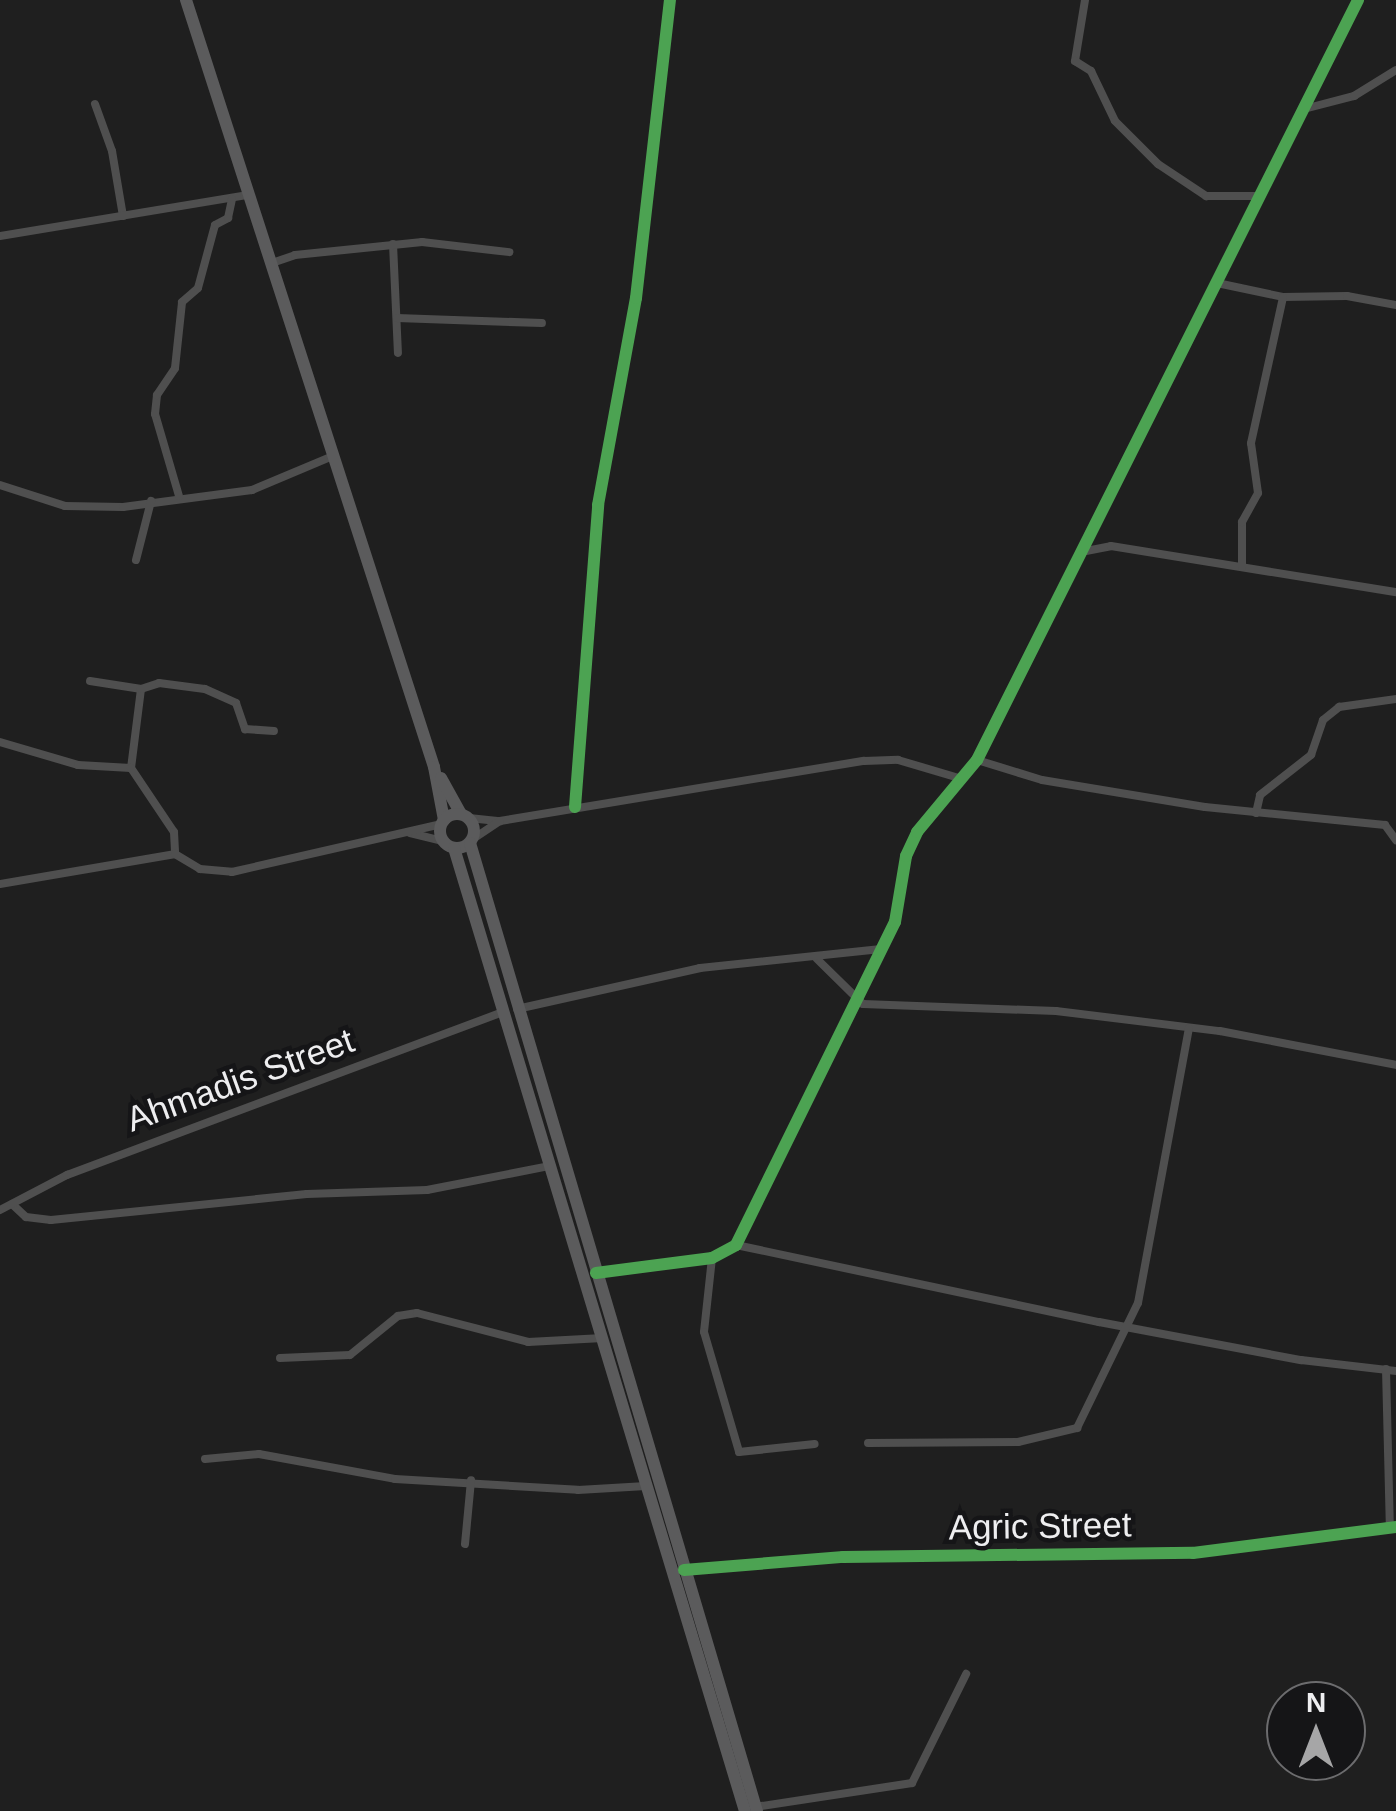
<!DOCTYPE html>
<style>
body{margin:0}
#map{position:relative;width:1396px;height:1811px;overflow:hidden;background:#1f1f1f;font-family:Arial,sans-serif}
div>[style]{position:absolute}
.minor>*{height:8px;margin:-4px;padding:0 4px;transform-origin:4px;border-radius:4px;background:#4f4f4f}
.trunk>*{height:12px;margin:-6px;padding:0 6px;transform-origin:6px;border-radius:6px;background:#5b5b5c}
.trunk>.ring{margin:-6px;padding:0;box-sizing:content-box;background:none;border:12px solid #5b5b5c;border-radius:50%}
.cycleway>*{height:12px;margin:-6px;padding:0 6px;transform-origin:6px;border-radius:6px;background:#4ca352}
span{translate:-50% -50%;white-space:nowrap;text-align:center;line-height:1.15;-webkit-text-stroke:9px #151517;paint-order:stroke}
.street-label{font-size:35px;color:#eeeef0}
.north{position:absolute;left:1266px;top:1681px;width:100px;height:100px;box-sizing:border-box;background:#151517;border:2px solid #6c6c6e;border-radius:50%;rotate:0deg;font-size:28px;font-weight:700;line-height:40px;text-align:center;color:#eeeef0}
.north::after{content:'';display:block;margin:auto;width:35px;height:45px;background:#a6a6a7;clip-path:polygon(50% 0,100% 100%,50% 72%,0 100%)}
</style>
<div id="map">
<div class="minor">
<i style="left:1085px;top:0;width:62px;rotate:99.3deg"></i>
<i style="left:1075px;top:61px;width:19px;rotate:32deg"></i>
<i style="left:1091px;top:71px;width:55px;rotate:64.4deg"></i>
<i style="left:1115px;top:121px;width:61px;rotate:45deg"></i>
<i style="left:1158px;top:164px;width:58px;rotate:33.7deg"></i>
<i style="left:1206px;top:196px;width:53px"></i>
<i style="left:95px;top:104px;width:50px;rotate:70.1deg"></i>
<i style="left:112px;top:151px;width:66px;rotate:80.4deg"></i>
<i style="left:1304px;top:109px;width:52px;rotate:-14.6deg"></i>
<i style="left:1354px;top:96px;width:49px;rotate:-31.8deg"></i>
<i style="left:0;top:236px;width:250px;rotate:-9.4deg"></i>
<i style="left:393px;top:244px;width:109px;rotate:87.4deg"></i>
<i style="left:272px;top:263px;width:24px;rotate:-19deg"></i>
<i style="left:295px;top:255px;width:128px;rotate:-5.8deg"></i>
<i style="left:422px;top:242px;width:88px;rotate:6.6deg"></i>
<i style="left:1217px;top:283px;width:67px;rotate:12deg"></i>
<i style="left:1283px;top:297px;width:64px;rotate:-0.9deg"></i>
<i style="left:1347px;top:296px;width:50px;rotate:10.4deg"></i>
<i style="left:397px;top:318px;width:145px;rotate:2deg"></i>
<i style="left:0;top:485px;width:68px;rotate:17.9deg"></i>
<i style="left:65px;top:506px;width:58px;rotate:1deg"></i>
<i style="left:123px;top:507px;width:130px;rotate:-7.5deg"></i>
<i style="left:252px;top:490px;width:88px;rotate:-22.8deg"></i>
<i style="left:179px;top:496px;width:85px;rotate:-106.3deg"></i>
<i style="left:155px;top:414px;width:19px;rotate:-84deg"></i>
<i style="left:157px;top:395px;width:32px;rotate:-56deg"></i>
<i style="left:175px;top:368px;width:66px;rotate:-83.9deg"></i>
<i style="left:182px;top:302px;width:21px;rotate:-41deg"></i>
<i style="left:198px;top:288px;width:65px;rotate:-74.9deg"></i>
<i style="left:215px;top:225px;width:15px;rotate:-28deg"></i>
<i style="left:228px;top:218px;width:19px;rotate:-78deg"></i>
<i style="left:1086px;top:551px;width:25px;rotate:-11deg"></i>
<i style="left:1111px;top:546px;width:289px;rotate:9.2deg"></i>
<i style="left:136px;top:560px;width:61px;rotate:-75.7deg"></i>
<i style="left:1242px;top:567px;width:45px;rotate:-90deg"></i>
<i style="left:1242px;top:522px;width:33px;rotate:-61deg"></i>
<i style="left:1258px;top:493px;width:50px;rotate:-98deg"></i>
<i style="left:1251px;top:443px;width:149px;rotate:-77.6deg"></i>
<i style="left:90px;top:681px;width:52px;rotate:8.9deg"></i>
<i style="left:141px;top:689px;width:80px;rotate:97.2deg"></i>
<i style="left:141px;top:689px;width:19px;rotate:-18deg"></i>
<i style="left:159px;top:683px;width:46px;rotate:7.4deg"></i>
<i style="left:205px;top:689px;width:34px;rotate:24deg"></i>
<i style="left:236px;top:703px;width:28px;rotate:71deg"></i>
<i style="left:245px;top:729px;width:29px;rotate:4deg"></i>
<i style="left:0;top:742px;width:81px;rotate:16.4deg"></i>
<i style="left:78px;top:765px;width:53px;rotate:3.2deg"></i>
<i style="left:131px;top:768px;width:77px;rotate:56.1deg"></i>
<i style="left:174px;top:832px;width:22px;rotate:87deg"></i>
<i style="left:977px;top:760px;width:68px;rotate:17.1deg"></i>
<i style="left:1042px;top:780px;width:165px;rotate:9.4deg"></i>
<i style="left:1205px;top:807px;width:181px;rotate:5.7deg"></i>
<i style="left:1385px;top:825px;width:19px;rotate:54deg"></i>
<i style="left:575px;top:807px;width:303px;rotate:-85.6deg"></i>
<i style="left:598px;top:505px;width:210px;rotate:-79.6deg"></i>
<i style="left:636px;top:298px;width:300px;rotate:-83.5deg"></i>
<i style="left:1256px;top:813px;width:18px;rotate:-77deg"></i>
<i style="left:1260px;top:795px;width:65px;rotate:-38.1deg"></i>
<i style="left:1311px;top:755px;width:37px;rotate:-71deg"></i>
<i style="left:1323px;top:720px;width:21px;rotate:-39deg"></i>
<i style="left:1339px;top:707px;width:58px;rotate:-8deg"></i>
<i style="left:469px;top:818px;width:31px;rotate:6deg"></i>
<i style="left:500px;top:821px;width:369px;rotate:-9.4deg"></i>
<i style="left:864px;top:761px;width:34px;rotate:-2deg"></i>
<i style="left:898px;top:760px;width:67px;rotate:16.5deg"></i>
<i style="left:410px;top:833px;width:34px;rotate:14deg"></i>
<i style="left:473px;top:839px;width:32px;rotate:-34deg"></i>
<i style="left:0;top:884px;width:178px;rotate:-9.7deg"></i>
<i style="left:175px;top:854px;width:29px;rotate:31deg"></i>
<i style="left:200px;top:869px;width:32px;rotate:5deg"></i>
<i style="left:232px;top:872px;width:215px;rotate:-12.9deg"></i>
<i style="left:817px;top:959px;width:64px;rotate:44.4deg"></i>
<i style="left:863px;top:1004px;width:193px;rotate:2.1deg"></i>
<i style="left:1056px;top:1011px;width:165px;rotate:7deg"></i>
<i style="left:1220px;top:1031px;width:179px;rotate:10.9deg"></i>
<i style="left:517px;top:1009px;width:188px;rotate:-12.6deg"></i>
<i style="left:700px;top:968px;width:182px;rotate:-6deg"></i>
<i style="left:12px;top:1204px;width:19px;rotate:43deg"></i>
<i style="left:26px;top:1217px;width:25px;rotate:7deg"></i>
<i style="left:51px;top:1220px;width:257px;rotate:-5.8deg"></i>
<i style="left:307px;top:1194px;width:120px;rotate:-1.9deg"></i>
<i style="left:427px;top:1190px;width:124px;rotate:-11.1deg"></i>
<i style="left:0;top:1210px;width:76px;rotate:-27.6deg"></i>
<i style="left:67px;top:1175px;width:466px;rotate:-20.5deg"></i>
<i style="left:736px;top:1245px;width:371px;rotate:12deg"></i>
<i style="left:1099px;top:1322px;width:206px;rotate:10.7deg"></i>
<i style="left:1301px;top:1360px;width:96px;rotate:6.6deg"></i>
<i style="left:712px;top:1258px;width:74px;rotate:96.2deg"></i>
<i style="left:704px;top:1332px;width:125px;rotate:73.7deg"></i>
<i style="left:739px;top:1452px;width:76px;rotate:-6deg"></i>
<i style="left:598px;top:1273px;width:115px;rotate:-7.5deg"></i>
<i style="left:712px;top:1258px;width:27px;rotate:-28deg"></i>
<i style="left:736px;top:1245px;width:360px;rotate:-63.8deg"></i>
<i style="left:895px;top:922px;width:67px;rotate:-80.5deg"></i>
<i style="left:906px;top:856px;width:26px;rotate:-65deg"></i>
<i style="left:917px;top:832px;width:94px;rotate:-50.2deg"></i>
<i style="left:977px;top:760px;width:850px;rotate:-63.37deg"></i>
<i style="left:280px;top:1358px;width:70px;rotate:-2.5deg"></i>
<i style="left:350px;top:1355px;width:62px;rotate:-39.1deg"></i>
<i style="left:398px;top:1316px;width:19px;rotate:-9deg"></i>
<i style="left:417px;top:1313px;width:115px;rotate:14.6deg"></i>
<i style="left:528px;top:1342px;width:75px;rotate:-3.1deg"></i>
<i style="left:1386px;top:1369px;width:159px;rotate:88.6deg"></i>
<i style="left:868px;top:1443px;width:150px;rotate:-0.4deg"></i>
<i style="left:1018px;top:1442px;width:61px;rotate:-13.3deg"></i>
<i style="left:1077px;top:1428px;width:139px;rotate:-64deg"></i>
<i style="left:1138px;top:1303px;width:279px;rotate:-79.5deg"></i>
<i style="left:205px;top:1459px;width:54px;rotate:-5.3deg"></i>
<i style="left:259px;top:1454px;width:138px;rotate:10.4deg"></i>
<i style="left:395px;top:1479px;width:183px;rotate:3.4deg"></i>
<i style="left:578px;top:1490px;width:68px;rotate:-3.4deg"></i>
<i style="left:465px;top:1544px;width:64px;rotate:-84.6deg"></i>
<i style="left:684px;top:1570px;width:160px;rotate:-4.7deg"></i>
<i style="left:843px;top:1557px;width:350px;rotate:-0.7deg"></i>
<i style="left:1193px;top:1553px;width:205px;rotate:-7.3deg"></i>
<i style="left:755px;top:1807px;width:159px;rotate:-8.7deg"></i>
<i style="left:912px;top:1783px;width:122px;rotate:-63.6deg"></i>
</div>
<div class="trunk">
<i style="left:186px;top:0;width:806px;rotate:72.08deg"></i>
<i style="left:434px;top:767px;width:54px;rotate:79.3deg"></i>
<i style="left:441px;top:778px;width:41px;rotate:60.9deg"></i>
<i class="ring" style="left:440px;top:814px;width:22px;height:22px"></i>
<i style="left:470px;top:843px;width:1010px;rotate:73.49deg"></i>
<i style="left:454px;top:848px;width:1006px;rotate:73.19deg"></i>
</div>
<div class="cycleway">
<i style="left:575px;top:807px;width:303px;rotate:-85.6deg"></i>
<i style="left:598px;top:505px;width:210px;rotate:-79.6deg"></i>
<i style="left:636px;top:298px;width:300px;rotate:-83.5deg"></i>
<i style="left:596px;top:1273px;width:117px;rotate:-7.4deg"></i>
<i style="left:712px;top:1258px;width:27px;rotate:-28deg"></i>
<i style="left:736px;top:1245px;width:360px;rotate:-63.8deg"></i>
<i style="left:895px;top:922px;width:67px;rotate:-80.5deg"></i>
<i style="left:906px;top:856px;width:26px;rotate:-65deg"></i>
<i style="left:917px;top:832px;width:94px;rotate:-50.2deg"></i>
<i style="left:977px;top:760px;width:850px;rotate:-63.37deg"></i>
<i style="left:684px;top:1570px;width:160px;rotate:-4.7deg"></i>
<i style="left:843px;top:1557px;width:350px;rotate:-0.7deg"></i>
<i style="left:1193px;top:1553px;width:205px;rotate:-7.3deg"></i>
</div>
<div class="street-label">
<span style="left:240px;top:1080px;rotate:-20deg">Ahmadis Street</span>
<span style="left:1040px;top:1526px;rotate:-1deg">Agric Street</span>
</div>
<div class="north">N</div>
</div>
